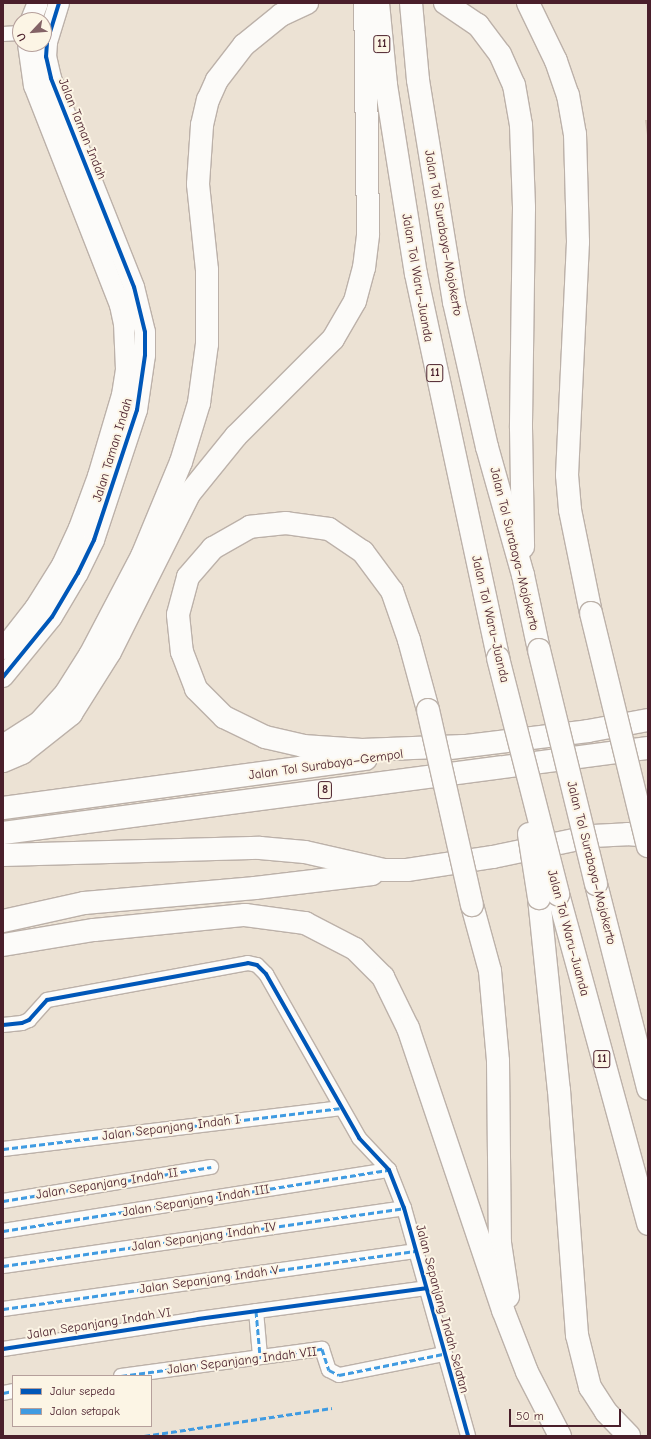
<!DOCTYPE html>
<meta charset="utf-8">
<style>
body{margin:0}
#map{position:relative;width:651px;height:1439px;overflow:hidden;background:#ece2d4;font-family:"Comic Neue",sans-serif}
div>[style]{position:absolute}
.building>*{inset:0;background:#d3c3b3}
.roads{filter:drop-shadow(1px 0 #bcb1a9) drop-shadow(-1px 0 #bcb1a9) drop-shadow(0 1px #bcb1a9) drop-shadow(0 -1px #bcb1a9)}
.street>*{height:14px;margin:-7px;padding:0 7px;transform-origin:7px;border-radius:7px;background:#fcfbf9}
.secondary>*{height:20px;margin:-10px;padding:0 10px;transform-origin:10px;border-radius:10px;background:#fcfbf9}
.highway>*{height:22px;margin:-11px;padding:0 11px;transform-origin:11px;border-radius:11px;background:#fcfbf9}
.bridges{filter:drop-shadow(1px 0 #bcb1a9) drop-shadow(-1px 0 #bcb1a9) drop-shadow(0 1px #bcb1a9) drop-shadow(0 -1px #bcb1a9)}
.highway-bridge>*{height:22px;margin:-11px;padding:0 11px;transform-origin:11px;border-radius:11px;background:#fcfbf9}
.quiet>*{height:3px;margin-top:-1.5px;transform-origin:0;background:repeating-linear-gradient(90deg,#409be1 0 6px,transparent 0 9px)}
.cycleway>*{height:4px;margin:-2px;padding:0 2px;transform-origin:2px;border-radius:2px;background:#0057b8}
span{translate:-50% -50%;white-space:nowrap;text-align:center;line-height:1.15;-webkit-text-stroke:4px #fcf5e5;paint-order:stroke}
.shield-label span{padding:1px 3px;background:#fcf5e5;border:1px solid;border-radius:3px;-webkit-text-stroke-width:0}
.shield-label{font-size:12px;color:#4a1f2b;font-weight:700}
.street-label{font-size:13px;color:#4a1f2b}
.frame{position:absolute;inset:0;border:4px solid #4a1f2b;pointer-events:none}
.legend{position:absolute;left:12px;top:1375px;width:140px;height:52px;box-sizing:border-box;background:#fcf5e5;border:1px solid #b59f9b;margin:0;padding:5px 7px;list-style:none;font-size:12px;color:#4a1f2b}
.legend li{display:flex;align-items:center;gap:8px;height:20px}
.legend b{width:20px;border:1px solid #b59f9b}
.north{position:absolute;left:12px;top:12px;width:40px;height:40px;box-sizing:border-box;background:#fcf5e5;border:1px solid #b59f9b;border-radius:50%;rotate:244deg;font-size:11px;font-weight:700;line-height:16px;text-align:center;color:#4a1f2b}
.north::after{content:'';display:block;margin:auto;width:14px;height:18px;background:#836366;clip-path:polygon(50% 0,100% 100%,50% 72%,0 100%)}
.scale{position:absolute;left:509px;top:1409px;width:112px;height:18px;box-sizing:border-box;border:2px solid #4a1f2b;border-top:0;padding-left:5px;font-size:12px;line-height:14px;white-space:nowrap;color:#4a1f2b;-webkit-text-stroke:3px #fcf5e5;paint-order:stroke}
</style>
<div id="map">
<div class="building">
<i style="clip-path:polygon(645px 120px,648px 120px,648px 135px,647px 135px)"></i>
</div>
<div class="roads">
<div class="street">
<i style="left:3px;top:34px;width:17px;rotate:-3deg"></i>
<i style="left:3px;top:1025px;width:19px;rotate:-6deg"></i>
<i style="left:22px;top:1023px;width:8px;rotate:-23deg"></i>
<i style="left:29px;top:1020px;width:27px;rotate:-48deg"></i>
<i style="left:47px;top:1000px;width:204px;rotate:-10.4deg"></i>
<i style="left:248px;top:963px;width:9px;rotate:13deg"></i>
<i style="left:257px;top:965px;width:13px;rotate:45deg"></i>
<i style="left:266px;top:974px;width:189px;rotate:60.4deg"></i>
<i style="left:359px;top:1138px;width:44px;rotate:46.8deg"></i>
<i style="left:389px;top:1170px;width:41px;rotate:68.5deg"></i>
<i style="left:404px;top:1208px;width:237px;rotate:74.3deg"></i>
<i style="left:3px;top:1149px;width:339px;rotate:-6.9deg"></i>
<i style="left:3px;top:1201px;width:211px;rotate:-9.3deg"></i>
<i style="left:3px;top:1231px;width:391px;rotate:-9deg"></i>
<i style="left:3px;top:1266px;width:405px;rotate:-8.2deg"></i>
<i style="left:3px;top:1309px;width:416px;rotate:-8deg"></i>
<i style="left:256px;top:1311px;width:45px;rotate:84.9deg"></i>
<i style="left:3px;top:1349px;width:197px;rotate:-8.7deg"></i>
<i style="left:198px;top:1319px;width:230px;rotate:-7.7deg"></i>
<i style="left:121px;top:1376px;width:203px;rotate:-7.7deg"></i>
<i style="left:322px;top:1349px;width:22px;rotate:72deg"></i>
<i style="left:329px;top:1370px;width:11px;rotate:27deg"></i>
<i style="left:339px;top:1375px;width:106px;rotate:-11.4deg"></i>
<i style="left:3px;top:1393px;width:10px;rotate:-11deg"></i>
</div>
<div class="secondary">
<i style="left:31px;top:20px;width:18px;rotate:-68deg"></i>
<i style="left:3px;top:649px;width:52px;rotate:-52deg"></i>
<i style="left:35px;top:608px;width:51px;rotate:-57.9deg"></i>
<i style="left:62px;top:565px;width:41px;rotate:-65.3deg"></i>
<i style="left:79px;top:528px;width:55px;rotate:-69.9deg"></i>
<i style="left:98px;top:476px;width:84px;rotate:-73.5deg"></i>
<i style="left:122px;top:395px;width:26px;rotate:-81deg"></i>
<i style="left:126px;top:369px;width:45px;rotate:-92.5deg"></i>
<i style="left:124px;top:324px;width:19px;rotate:-102deg"></i>
<i style="left:120px;top:305px;width:235px;rotate:-111.4deg"></i>
<i style="left:34px;top:86px;width:42px;rotate:-98.1deg"></i>
<i style="left:3px;top:677px;width:77px;rotate:-50.8deg"></i>
<i style="left:52px;top:617px;width:51px;rotate:-59.4deg"></i>
<i style="left:78px;top:573px;width:37px;rotate:-64deg"></i>
<i style="left:94px;top:540px;width:137px;rotate:-71.7deg"></i>
<i style="left:137px;top:410px;width:56px;rotate:-81.7deg"></i>
<i style="left:145px;top:355px;width:23px;rotate:-90deg"></i>
<i style="left:145px;top:332px;width:46px;rotate:-103.7deg"></i>
<i style="left:134px;top:287px;width:225px;rotate:-111.7deg"></i>
<i style="left:51px;top:78px;width:22px;rotate:-103deg"></i>
<i style="left:46px;top:57px;width:15px;rotate:-86deg"></i>
<i style="left:47px;top:42px;width:41px;rotate:-72.9deg"></i>
</div>
<div class="highway">
<i style="left:378px;top:3px;width:82px;rotate:84.4deg"></i>
<i style="left:386px;top:85px;width:191px;rotate:81deg"></i>
<i style="left:416px;top:274px;width:393px;rotate:77.9deg"></i>
<i style="left:411px;top:3px;width:77px;rotate:84.8deg"></i>
<i style="left:418px;top:80px;width:225px;rotate:80.8deg"></i>
<i style="left:454px;top:302px;width:149px;rotate:77.2deg"></i>
<i style="left:487px;top:447px;width:133px;rotate:74.3deg"></i>
<i style="left:523px;top:575px;width:77px;rotate:78deg"></i>
<i style="left:445px;top:3px;width:40px;rotate:34deg"></i>
<i style="left:478px;top:25px;width:36px;rotate:53deg"></i>
<i style="left:500px;top:54px;width:34px;rotate:66deg"></i>
<i style="left:514px;top:85px;width:41px;rotate:80.1deg"></i>
<i style="left:521px;top:125px;width:83px;rotate:87.9deg"></i>
<i style="left:524px;top:208px;width:220px;rotate:90.8deg"></i>
<i style="left:521px;top:428px;width:119px;rotate:89deg"></i>
<i style="left:528px;top:3px;width:64px;rotate:64.2deg"></i>
<i style="left:556px;top:61px;width:36px;rotate:71deg"></i>
<i style="left:568px;top:95px;width:40px;rotate:80deg"></i>
<i style="left:575px;top:134px;width:108px;rotate:88.4deg"></i>
<i style="left:578px;top:242px;width:233px;rotate:92.7deg"></i>
<i style="left:567px;top:475px;width:35px;rotate:85deg"></i>
<i style="left:570px;top:510px;width:105px;rotate:78.5deg"></i>
<i style="left:428px;top:710px;width:73px;rotate:-105.2deg"></i>
<i style="left:409px;top:640px;width:52px;rotate:-109.1deg"></i>
<i style="left:392px;top:591px;width:49px;rotate:-126.6deg"></i>
<i style="left:363px;top:552px;width:41px;rotate:-145.9deg"></i>
<i style="left:329px;top:529px;width:43px;rotate:-172.1deg"></i>
<i style="left:286px;top:523px;width:36px;rotate:174deg"></i>
<i style="left:250px;top:527px;width:43px;rotate:150.4deg"></i>
<i style="left:213px;top:548px;width:38px;rotate:131deg"></i>
<i style="left:188px;top:577px;width:39px;rotate:105deg"></i>
<i style="left:178px;top:615px;width:37px;rotate:84deg"></i>
<i style="left:182px;top:652px;width:40px;rotate:69deg"></i>
<i style="left:196px;top:689px;width:40px;rotate:45deg"></i>
<i style="left:224px;top:717px;width:46px;rotate:26deg"></i>
<i style="left:265px;top:737px;width:39px;rotate:13deg"></i>
<i style="left:303px;top:746px;width:59px;rotate:3.9deg"></i>
<i style="left:362px;top:750px;width:102px;rotate:-2.2deg"></i>
<i style="left:3px;top:746px;width:43px;rotate:-32.6deg"></i>
<i style="left:39px;top:723px;width:40px;rotate:-48deg"></i>
<i style="left:66px;top:693px;width:45px;rotate:-57.7deg"></i>
<i style="left:90px;top:655px;width:112px;rotate:-62.3deg"></i>
<i style="left:142px;top:556px;width:102px;rotate:-67.5deg"></i>
<i style="left:181px;top:462px;width:62px;rotate:-73deg"></i>
<i style="left:199px;top:403px;width:60px;rotate:-82.3deg"></i>
<i style="left:207px;top:344px;width:74px;rotate:-90deg"></i>
<i style="left:207px;top:270px;width:86px;rotate:-96deg"></i>
<i style="left:198px;top:184px;width:59px;rotate:-86.1deg"></i>
<i style="left:202px;top:125px;width:26px;rotate:-77deg"></i>
<i style="left:208px;top:100px;width:22px;rotate:-66deg"></i>
<i style="left:217px;top:80px;width:44px;rotate:-52.4deg"></i>
<i style="left:244px;top:45px;width:48px;rotate:-39deg"></i>
<i style="left:281px;top:15px;width:29px;rotate:-25deg"></i>
<i style="left:450px;top:748px;width:139px;rotate:-7deg"></i>
<i style="left:588px;top:731px;width:61px;rotate:-10.4deg"></i>
<i style="left:3px;top:761px;width:21px;rotate:-23deg"></i>
<i style="left:22px;top:753px;width:63px;rotate:-38.5deg"></i>
<i style="left:71px;top:714px;width:73px;rotate:-57.8deg"></i>
<i style="left:110px;top:652px;width:177px;rotate:-63.4deg"></i>
<i style="left:189px;top:494px;width:75px;rotate:-51deg"></i>
<i style="left:236px;top:436px;width:137px;rotate:-45deg"></i>
<i style="left:333px;top:339px;width:44px;rotate:-59.9deg"></i>
<i style="left:355px;top:301px;width:34px;rotate:-75deg"></i>
<i style="left:364px;top:268px;width:34px;rotate:-83deg"></i>
<i style="left:368px;top:234px;width:231px;rotate:-90.7deg"></i>
<i style="left:3px;top:808px;width:366px;rotate:-7.7deg"></i>
<i style="left:3px;top:833px;width:651px;rotate:-7.51deg"></i>
<i style="left:3px;top:855px;width:257px;rotate:-1.6deg"></i>
<i style="left:260px;top:848px;width:45px;rotate:5.1deg"></i>
<i style="left:305px;top:852px;width:81px;rotate:12.8deg"></i>
<i style="left:384px;top:870px;width:23px"></i>
<i style="left:407px;top:870px;width:87px;rotate:-8.6deg"></i>
<i style="left:493px;top:857px;width:102px;rotate:-11.9deg"></i>
<i style="left:593px;top:836px;width:34px;rotate:-3deg"></i>
<i style="left:627px;top:834px;width:21px;rotate:5deg"></i>
<i style="left:596px;top:884px;width:211px;rotate:75.7deg"></i>
<i style="left:558px;top:894px;width:342px;rotate:74.7deg"></i>
<i style="left:539px;top:898px;width:193px;rotate:84.1deg"></i>
<i style="left:559px;top:1090px;width:246px;rotate:85.8deg"></i>
<i style="left:577px;top:1335px;width:54px;rotate:76deg"></i>
<i style="left:590px;top:1387px;width:30px;rotate:57deg"></i>
<i style="left:606px;top:1412px;width:33px;rotate:46deg"></i>
<i style="left:472px;top:905px;width:68px;rotate:74.7deg"></i>
<i style="left:490px;top:971px;width:90px;rotate:84.9deg"></i>
<i style="left:498px;top:1061px;width:182px;rotate:89.4deg"></i>
<i style="left:500px;top:1243px;width:54px;rotate:81.4deg"></i>
<i style="left:3px;top:921px;width:83px;rotate:-12.5deg"></i>
<i style="left:84px;top:903px;width:172px;rotate:-5deg"></i>
<i style="left:255px;top:888px;width:118px;rotate:-6.8deg"></i>
<i style="left:3px;top:945px;width:92px;rotate:-9.4deg"></i>
<i style="left:94px;top:930px;width:152px;rotate:-5.7deg"></i>
<i style="left:245px;top:915px;width:61px;rotate:7.6deg"></i>
<i style="left:305px;top:923px;width:56px;rotate:27.5deg"></i>
<i style="left:355px;top:949px;width:40px;rotate:45deg"></i>
<i style="left:383px;top:977px;width:57px;rotate:63.9deg"></i>
<i style="left:408px;top:1028px;width:298px;rotate:71.4deg"></i>
<i style="left:503px;top:1310px;width:66px;rotate:68.8deg"></i>
<i style="left:527px;top:1372px;width:72px;rotate:62.7deg"></i>
</div>
</div>
<div class="bridges">
<div class="highway-bridge">
<i style="left:591px;top:613px;width:240px;rotate:76.3deg"></i>
<i style="left:539px;top:650px;width:241px;rotate:76.3deg"></i>
<i style="left:498px;top:658px;width:244px;rotate:75.7deg"></i>
<i style="left:428px;top:710px;width:200px;rotate:77.3deg"></i>
<i style="left:529px;top:834px;width:65px;rotate:81.1deg"></i>
</div>
</div>
<div class="quiet">
<i style="left:3px;top:1149px;width:339px;rotate:-6.9deg"></i>
<i style="left:3px;top:1201px;width:211px;rotate:-9.3deg"></i>
<i style="left:3px;top:1231px;width:391px;rotate:-9deg"></i>
<i style="left:3px;top:1266px;width:405px;rotate:-8.2deg"></i>
<i style="left:3px;top:1309px;width:416px;rotate:-8deg"></i>
<i style="left:256px;top:1311px;width:45px;rotate:84.9deg"></i>
<i style="left:121px;top:1376px;width:203px;rotate:-7.7deg"></i>
<i style="left:322px;top:1349px;width:22px;rotate:72deg"></i>
<i style="left:329px;top:1370px;width:11px;rotate:27deg"></i>
<i style="left:339px;top:1375px;width:106px;rotate:-11.4deg"></i>
<i style="left:3px;top:1393px;width:10px;rotate:-11deg"></i>
<i style="left:144px;top:1436px;width:190px;rotate:-8.5deg"></i>
</div>
<div class="cycleway">
<i style="left:3px;top:677px;width:77px;rotate:-50.8deg"></i>
<i style="left:52px;top:617px;width:51px;rotate:-59.4deg"></i>
<i style="left:78px;top:573px;width:37px;rotate:-64deg"></i>
<i style="left:94px;top:540px;width:137px;rotate:-71.7deg"></i>
<i style="left:137px;top:410px;width:56px;rotate:-81.7deg"></i>
<i style="left:145px;top:355px;width:23px;rotate:-90deg"></i>
<i style="left:145px;top:332px;width:46px;rotate:-103.7deg"></i>
<i style="left:134px;top:287px;width:225px;rotate:-111.7deg"></i>
<i style="left:51px;top:78px;width:22px;rotate:-103deg"></i>
<i style="left:46px;top:57px;width:15px;rotate:-86deg"></i>
<i style="left:47px;top:42px;width:41px;rotate:-72.9deg"></i>
<i style="left:3px;top:1025px;width:19px;rotate:-6deg"></i>
<i style="left:22px;top:1023px;width:8px;rotate:-23deg"></i>
<i style="left:29px;top:1020px;width:27px;rotate:-48deg"></i>
<i style="left:47px;top:1000px;width:204px;rotate:-10.4deg"></i>
<i style="left:248px;top:963px;width:9px;rotate:13deg"></i>
<i style="left:257px;top:965px;width:13px;rotate:45deg"></i>
<i style="left:266px;top:974px;width:189px;rotate:60.4deg"></i>
<i style="left:359px;top:1138px;width:44px;rotate:46.8deg"></i>
<i style="left:389px;top:1170px;width:41px;rotate:68.5deg"></i>
<i style="left:404px;top:1208px;width:237px;rotate:74.3deg"></i>
<i style="left:3px;top:1349px;width:197px;rotate:-8.7deg"></i>
<i style="left:198px;top:1319px;width:230px;rotate:-7.7deg"></i>
</div>
<div class="shield-label">
<span style="left:382px;top:44px">11</span>
<span style="left:435px;top:373px">11</span>
<span style="left:325px;top:790px">8</span>
<span style="left:602px;top:1059px">11</span>
</div>
<div class="street-label">
<span style="left:82px;top:129px;rotate:68deg">Jalan Taman Indah</span>
<span style="left:443px;top:233px;rotate:80deg">Jalan Tol Surabaya–Mojokerto</span>
<span style="left:417px;top:278px;rotate:80deg">Jalan Tol Waru–Juanda</span>
<span style="left:113px;top:450px;rotate:-73deg">Jalan Taman Indah</span>
<span style="left:514px;top:549px;rotate:76deg">Jalan Tol Surabaya–Mojokerto</span>
<span style="left:490px;top:619px;rotate:77deg">Jalan Tol Waru–Juanda</span>
<span style="left:326px;top:765px;rotate:-8deg">Jalan Tol Surabaya–Gempol</span>
<span style="left:591px;top:863px;rotate:76deg">Jalan Tol Surabaya–Mojokerto</span>
<span style="left:568px;top:933px;rotate:75deg">Jalan Tol Waru–Juanda</span>
<span style="left:171px;top:1128px;rotate:-7deg">Jalan Sepanjang Indah I</span>
<span style="left:107px;top:1184px;rotate:-9deg">Jalan Sepanjang Indah II</span>
<span style="left:196px;top:1201px;rotate:-9deg">Jalan Sepanjang Indah III</span>
<span style="left:204px;top:1237px;rotate:-8deg">Jalan Sepanjang Indah IV</span>
<span style="left:209px;top:1280px;rotate:-8deg">Jalan Sepanjang Indah V</span>
<span style="left:442px;top:1309px;rotate:75deg">Jalan Sepanjang Indah Selatan</span>
<span style="left:99px;top:1324px;rotate:-9deg">Jalan Sepanjang Indah VI</span>
<span style="left:242px;top:1361px;rotate:-7deg">Jalan Sepanjang Indah VII</span>
</div>
<div class="frame"></div>
<ul class="legend">
<li><b style="height:5px;background:#0057b8"></b>Jalur sepeda</li>
<li><b style="height:5px;background:#409be1"></b>Jalan setapak</li>
</ul>
<div class="north">U</div>
<div class="scale">50 m</div>
</div>
